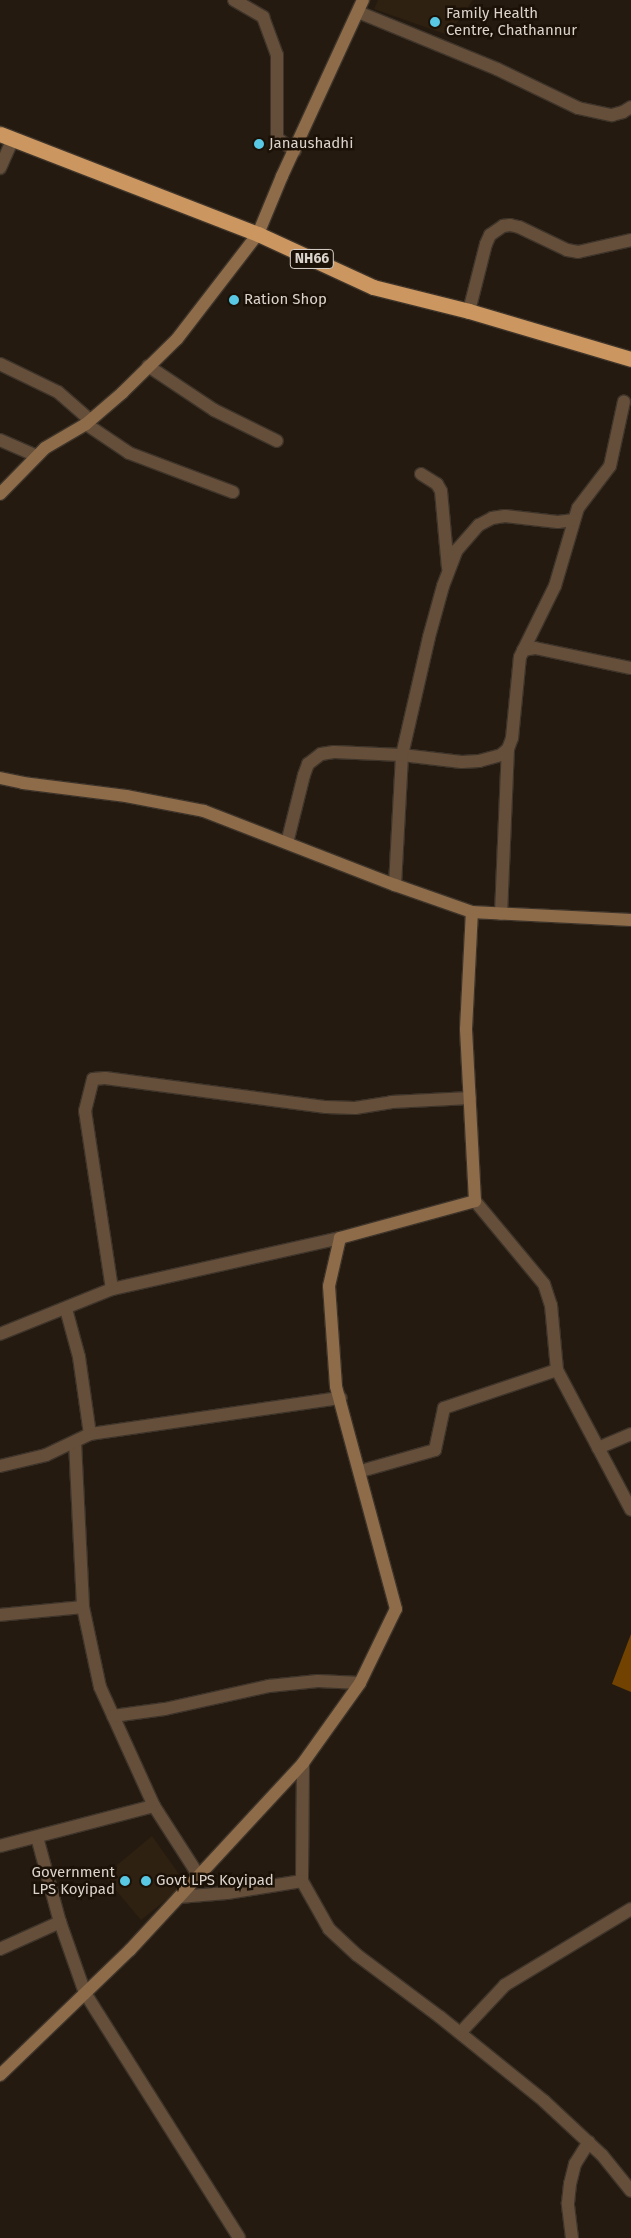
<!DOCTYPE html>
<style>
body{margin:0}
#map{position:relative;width:631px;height:2238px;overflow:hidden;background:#241a10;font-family:"Fira Sans",sans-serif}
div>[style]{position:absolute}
.built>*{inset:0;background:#2f2111}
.water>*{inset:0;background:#724300}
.roads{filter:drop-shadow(1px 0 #3e342a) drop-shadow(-1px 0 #3e342a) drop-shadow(0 1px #3e342a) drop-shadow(0 -1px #3e342a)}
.street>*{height:12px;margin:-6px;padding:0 6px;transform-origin:6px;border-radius:6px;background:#654f3a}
.secondary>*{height:12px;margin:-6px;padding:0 6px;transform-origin:6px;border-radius:6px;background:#8e6c4a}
.highway>*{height:15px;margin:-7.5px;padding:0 7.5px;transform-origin:7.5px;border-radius:7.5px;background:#cb965f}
.dots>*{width:14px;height:14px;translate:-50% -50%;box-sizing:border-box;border:2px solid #1b1107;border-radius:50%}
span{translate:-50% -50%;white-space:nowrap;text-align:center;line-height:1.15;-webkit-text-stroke:5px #1b1107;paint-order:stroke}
.shield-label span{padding:1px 4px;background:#1b1107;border:1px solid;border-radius:4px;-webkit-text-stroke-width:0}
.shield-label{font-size:14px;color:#dbd4cd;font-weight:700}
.poi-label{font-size:15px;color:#dbd4cd}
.left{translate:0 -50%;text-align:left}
.right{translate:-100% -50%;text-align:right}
</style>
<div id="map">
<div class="built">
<i style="clip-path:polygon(378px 0,473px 0,448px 35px,374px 9px)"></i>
<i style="clip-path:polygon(152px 1836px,186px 1884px,141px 1920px,104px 1876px)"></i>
</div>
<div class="water">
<i style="clip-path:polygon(631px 1634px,631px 1692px,612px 1684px)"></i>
</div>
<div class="roads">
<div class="street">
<i style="left:234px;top:0;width:34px;rotate:30deg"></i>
<i style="left:263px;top:17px;width:40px;rotate:69.8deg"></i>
<i style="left:277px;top:55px;width:83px;rotate:90deg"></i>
<i style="left:277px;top:138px;width:22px;rotate:36deg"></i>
<i style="left:358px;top:12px;width:150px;rotate:22.3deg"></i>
<i style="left:497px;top:69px;width:90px;rotate:25.7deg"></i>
<i style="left:578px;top:108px;width:35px;rotate:12deg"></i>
<i style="left:612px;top:115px;width:11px;rotate:-15deg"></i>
<i style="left:623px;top:112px;width:9px;rotate:-32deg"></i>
<i style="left:0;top:168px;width:32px;rotate:-66deg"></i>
<i style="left:469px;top:311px;width:69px;rotate:-75.8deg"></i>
<i style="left:486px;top:244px;width:10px;rotate:-66deg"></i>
<i style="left:490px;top:235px;width:16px;rotate:-35deg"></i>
<i style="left:503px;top:226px;width:7px;rotate:-8deg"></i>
<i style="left:510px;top:225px;width:9px;rotate:13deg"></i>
<i style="left:519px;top:227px;width:53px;rotate:25.6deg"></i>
<i style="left:567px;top:250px;width:11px;rotate:10deg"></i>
<i style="left:578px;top:252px;width:54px;rotate:-12.8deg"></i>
<i style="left:0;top:364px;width:64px;rotate:25.8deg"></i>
<i style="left:58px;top:392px;width:43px;rotate:41.2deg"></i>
<i style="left:148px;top:366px;width:79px;rotate:33.7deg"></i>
<i style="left:214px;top:410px;width:70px;rotate:26.2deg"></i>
<i style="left:86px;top:424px;width:52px;rotate:34deg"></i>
<i style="left:129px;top:453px;width:111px;rotate:20.6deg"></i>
<i style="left:0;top:440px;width:40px;rotate:23.4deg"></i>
<i style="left:421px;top:474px;width:19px;rotate:32deg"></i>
<i style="left:437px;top:484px;width:8px;rotate:60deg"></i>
<i style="left:441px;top:491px;width:77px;rotate:84.8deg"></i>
<i style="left:523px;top:650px;width:12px;rotate:-9deg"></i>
<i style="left:535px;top:648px;width:98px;rotate:11.8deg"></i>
<i style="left:287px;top:843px;width:70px;rotate:-76deg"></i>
<i style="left:304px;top:775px;width:12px;rotate:-70deg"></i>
<i style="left:308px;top:764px;width:16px;rotate:-38deg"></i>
<i style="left:321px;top:754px;width:13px;rotate:-9deg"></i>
<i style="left:334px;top:752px;width:68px;rotate:2.5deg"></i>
<i style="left:402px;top:755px;width:60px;rotate:6.7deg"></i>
<i style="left:462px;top:762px;width:17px;rotate:-3deg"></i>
<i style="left:479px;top:761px;width:23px;rotate:-15deg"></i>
<i style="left:501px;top:755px;width:9px;rotate:-41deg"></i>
<i style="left:508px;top:749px;width:12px;rotate:-70deg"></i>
<i style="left:512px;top:738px;width:81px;rotate:-84.4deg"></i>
<i style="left:520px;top:657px;width:79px;rotate:-63.8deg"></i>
<i style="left:555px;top:586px;width:81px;rotate:-73.6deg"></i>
<i style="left:578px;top:508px;width:53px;rotate:-52.7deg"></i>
<i style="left:610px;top:466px;width:66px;rotate:-77.8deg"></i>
<i style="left:395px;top:885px;width:130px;rotate:-86.9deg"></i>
<i style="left:402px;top:755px;width:121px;rotate:-77.1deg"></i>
<i style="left:429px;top:637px;width:53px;rotate:-74.6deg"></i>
<i style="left:443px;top:586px;width:39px;rotate:-69deg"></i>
<i style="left:457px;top:550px;width:33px;rotate:-49deg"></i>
<i style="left:479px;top:525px;width:15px;rotate:-28deg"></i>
<i style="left:492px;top:518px;width:13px;rotate:-9deg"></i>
<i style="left:505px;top:516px;width:53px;rotate:6.5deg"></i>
<i style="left:558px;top:522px;width:16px;rotate:-7deg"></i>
<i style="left:501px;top:914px;width:165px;rotate:-87.6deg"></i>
<i style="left:475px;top:1201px;width:108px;rotate:50.3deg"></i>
<i style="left:544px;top:1284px;width:22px;rotate:72deg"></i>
<i style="left:551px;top:1305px;width:65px;rotate:84.7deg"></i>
<i style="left:557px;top:1370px;width:158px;rotate:62.1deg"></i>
<i style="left:112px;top:1289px;width:180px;rotate:-98.6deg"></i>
<i style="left:85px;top:1111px;width:33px;rotate:-76deg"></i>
<i style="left:93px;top:1079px;width:12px;rotate:-5deg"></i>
<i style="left:105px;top:1078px;width:223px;rotate:7.5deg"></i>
<i style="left:326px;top:1107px;width:29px;rotate:2deg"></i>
<i style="left:355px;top:1108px;width:36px;rotate:-9deg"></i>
<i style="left:391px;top:1102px;width:79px;rotate:-2.9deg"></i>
<i style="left:66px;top:1309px;width:50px;rotate:74.8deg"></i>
<i style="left:79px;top:1357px;width:78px;rotate:81.9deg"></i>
<i style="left:0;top:1334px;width:121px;rotate:-21.9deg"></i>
<i style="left:112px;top:1289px;width:234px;rotate:-12.6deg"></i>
<i style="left:75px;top:1442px;width:165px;rotate:87.2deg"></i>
<i style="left:83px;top:1607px;width:82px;rotate:78deg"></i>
<i style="left:100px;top:1687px;width:131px;rotate:65.6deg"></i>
<i style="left:154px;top:1806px;width:83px;rotate:57.3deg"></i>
<i style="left:598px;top:1448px;width:36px;rotate:-23deg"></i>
<i style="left:0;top:1466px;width:47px;rotate:-13.4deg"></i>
<i style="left:46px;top:1455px;width:49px;rotate:-25.5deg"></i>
<i style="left:90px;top:1434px;width:253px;rotate:-8.2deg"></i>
<i style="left:361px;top:1471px;width:77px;rotate:-15.8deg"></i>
<i style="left:435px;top:1450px;width:43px;rotate:-77.9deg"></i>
<i style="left:444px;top:1408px;width:119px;rotate:-18.6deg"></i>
<i style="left:0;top:1615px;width:83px;rotate:-5.5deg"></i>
<i style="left:113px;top:1716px;width:52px;rotate:-7.7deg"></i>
<i style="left:165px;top:1709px;width:107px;rotate:-12.5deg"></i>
<i style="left:269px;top:1686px;width:49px;rotate:-5.8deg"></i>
<i style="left:318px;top:1681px;width:42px;rotate:2.7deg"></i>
<i style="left:303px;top:1763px;width:118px;rotate:90.5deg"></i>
<i style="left:302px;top:1881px;width:55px;rotate:60.6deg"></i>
<i style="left:329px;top:1929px;width:38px;rotate:43deg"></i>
<i style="left:357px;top:1955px;width:104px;rotate:36.8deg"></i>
<i style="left:440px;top:2017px;width:134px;rotate:38.9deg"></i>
<i style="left:544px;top:2101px;width:79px;rotate:43deg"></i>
<i style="left:602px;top:2155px;width:46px;rotate:51.1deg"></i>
<i style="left:37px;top:1837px;width:88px;rotate:74.9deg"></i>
<i style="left:60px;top:1922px;width:75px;rotate:70.6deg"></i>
<i style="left:85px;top:1993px;width:289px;rotate:57.8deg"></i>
<i style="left:0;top:1846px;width:159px;rotate:-14.6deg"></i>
<i style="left:179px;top:1897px;width:48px;rotate:-4.8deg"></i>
<i style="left:227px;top:1893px;width:76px;rotate:-9.1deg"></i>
<i style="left:0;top:1949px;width:66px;rotate:-24.2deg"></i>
<i style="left:460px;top:2033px;width:66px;rotate:-46.8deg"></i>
<i style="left:505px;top:1985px;width:147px;rotate:-31.1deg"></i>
<i style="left:572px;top:2238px;width:35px;rotate:-97deg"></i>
<i style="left:568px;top:2203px;width:19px;rotate:-84deg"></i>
<i style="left:570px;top:2184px;width:21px;rotate:-76deg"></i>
<i style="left:575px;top:2164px;width:26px;rotate:-58deg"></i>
</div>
<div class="secondary">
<i style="left:0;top:494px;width:64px;rotate:-45.6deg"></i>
<i style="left:45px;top:448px;width:48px;rotate:-30.3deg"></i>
<i style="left:86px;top:424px;width:48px;rotate:-40.7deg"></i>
<i style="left:122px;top:393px;width:77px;rotate:-44.5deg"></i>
<i style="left:177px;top:339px;width:133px;rotate:-52.4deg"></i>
<i style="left:258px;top:234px;width:63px;rotate:-67.5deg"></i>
<i style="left:282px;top:176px;width:194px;rotate:-65.3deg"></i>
<i style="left:0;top:778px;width:24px;rotate:12deg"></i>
<i style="left:23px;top:783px;width:104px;rotate:7.2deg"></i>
<i style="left:126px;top:796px;width:79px;rotate:10.9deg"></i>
<i style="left:204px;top:811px;width:205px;rotate:21.2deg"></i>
<i style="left:395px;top:885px;width:82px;rotate:19.3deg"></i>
<i style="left:0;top:2075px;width:180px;rotate:-43.9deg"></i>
<i style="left:130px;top:1950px;width:255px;rotate:-47.2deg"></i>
<i style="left:303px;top:1763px;width:98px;rotate:-54.5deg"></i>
<i style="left:360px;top:1683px;width:82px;rotate:-64.1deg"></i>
<i style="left:396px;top:1609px;width:231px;rotate:-105.1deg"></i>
<i style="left:336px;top:1386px;width:100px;rotate:-94deg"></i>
<i style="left:329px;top:1286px;width:49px;rotate:-77.1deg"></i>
<i style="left:340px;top:1238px;width:140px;rotate:-15.3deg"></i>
<i style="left:475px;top:1201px;width:172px;rotate:-93deg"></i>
<i style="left:466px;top:1029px;width:117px;rotate:-87.1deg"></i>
<i style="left:472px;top:912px;width:159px;rotate:2.9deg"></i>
</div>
<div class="highway">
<i style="left:0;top:134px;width:277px;rotate:21.2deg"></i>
<i style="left:258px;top:234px;width:127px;rotate:24.7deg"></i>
<i style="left:373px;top:287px;width:99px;rotate:14deg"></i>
<i style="left:469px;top:311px;width:169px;rotate:16.5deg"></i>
</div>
</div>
<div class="dots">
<i style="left:435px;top:22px;background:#58c8e4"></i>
<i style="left:259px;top:144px;background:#58c8e4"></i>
<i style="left:234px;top:300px;background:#58c8e4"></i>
<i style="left:125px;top:1881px;background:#58c8e4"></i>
<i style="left:146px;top:1881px;background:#58c8e4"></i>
</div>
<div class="shield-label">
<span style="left:312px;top:259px">NH66</span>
</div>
<div class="poi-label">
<span class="left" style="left:446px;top:22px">Family Health<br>Centre, Chathannur</span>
<span class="left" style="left:269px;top:144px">Janaushadhi</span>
<span class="left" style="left:244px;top:300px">Ration Shop</span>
<span class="right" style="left:115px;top:1881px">Government<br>LPS Koyipad</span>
<span class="left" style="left:156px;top:1881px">Govt LPS Koyipad</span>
</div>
</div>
